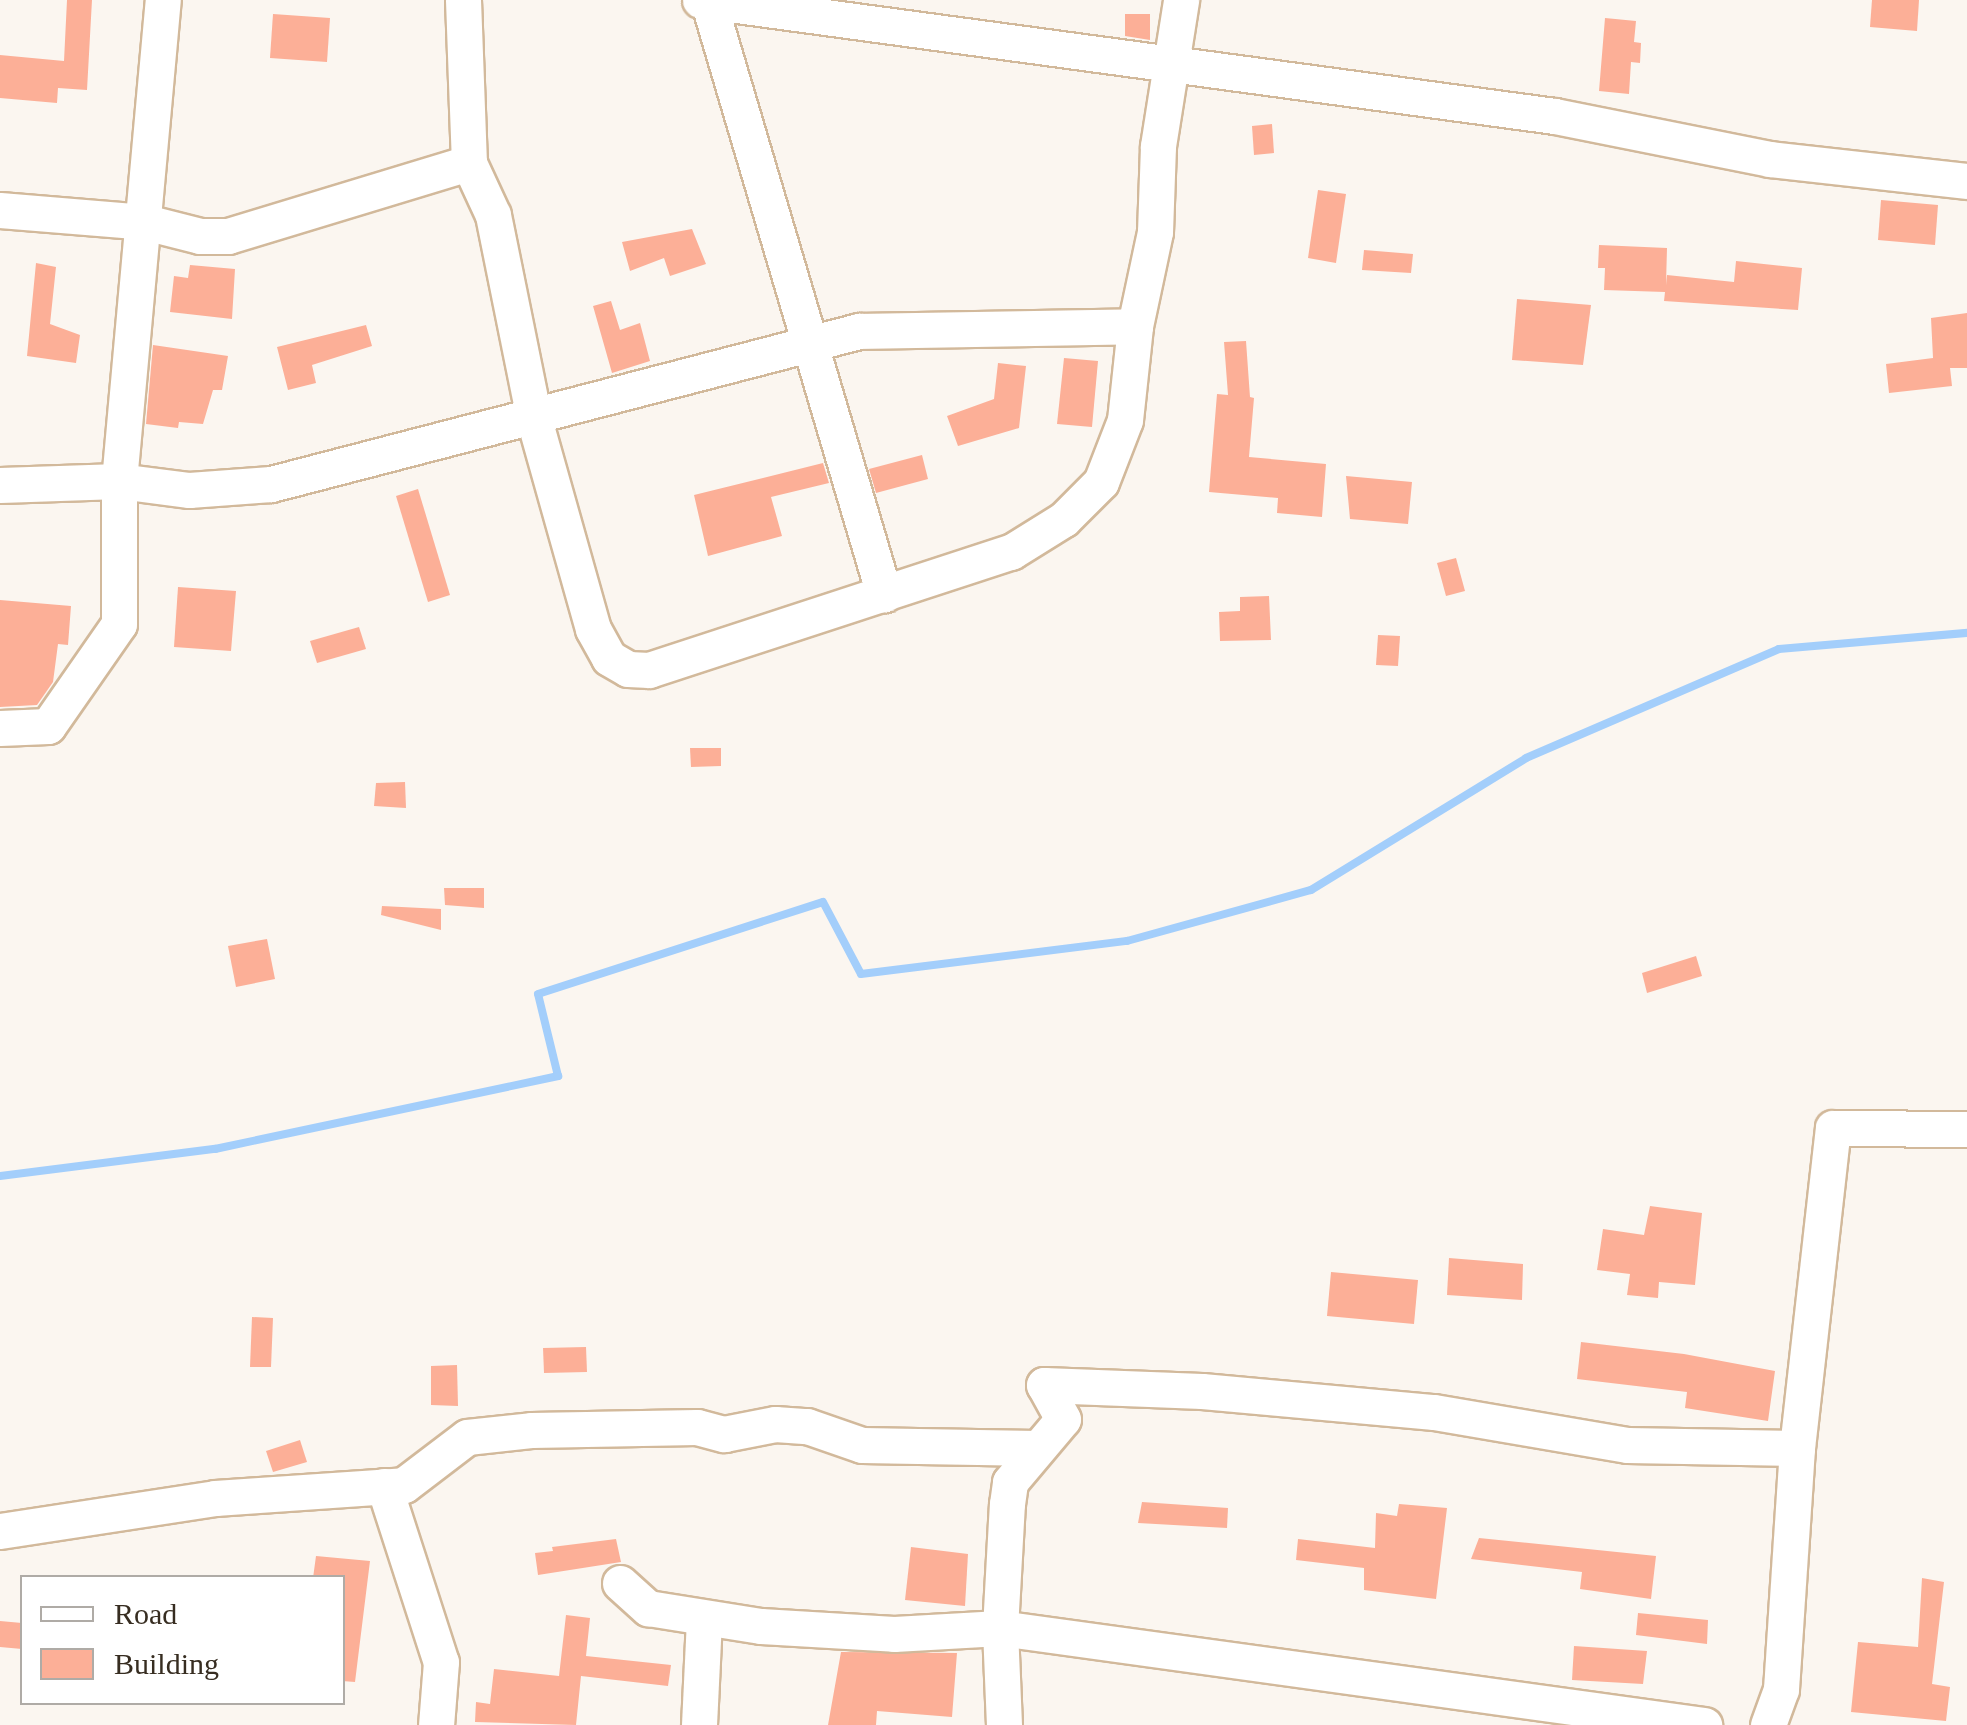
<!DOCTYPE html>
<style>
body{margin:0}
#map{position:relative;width:1967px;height:1725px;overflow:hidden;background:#fbf6f0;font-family:"Times New Roman",serif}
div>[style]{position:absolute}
.stream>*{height:8px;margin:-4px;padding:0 4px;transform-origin:4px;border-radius:4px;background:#a3cefb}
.building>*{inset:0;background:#fcaf97}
.roads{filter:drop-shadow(2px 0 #d2b99b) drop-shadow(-2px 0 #d2b99b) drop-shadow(0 2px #d2b99b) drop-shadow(0 -2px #d2b99b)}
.minor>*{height:35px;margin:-17.5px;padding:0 17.5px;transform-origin:17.5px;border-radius:17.5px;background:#fff}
span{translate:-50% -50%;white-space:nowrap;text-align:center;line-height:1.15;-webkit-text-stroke:9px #fff;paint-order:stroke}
.legend{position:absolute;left:20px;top:1575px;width:325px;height:130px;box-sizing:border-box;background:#fff;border:2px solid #afaba6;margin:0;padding:12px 18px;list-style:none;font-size:30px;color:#372d21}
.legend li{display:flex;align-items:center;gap:20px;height:50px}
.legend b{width:50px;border:2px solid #afaba6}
</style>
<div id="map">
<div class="stream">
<i style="left:0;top:1176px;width:217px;rotate:-7.2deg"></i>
<i style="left:215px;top:1149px;width:351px;rotate:-12deg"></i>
<i style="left:558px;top:1076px;width:84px;rotate:-103.7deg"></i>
<i style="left:538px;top:994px;width:299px;rotate:-17.9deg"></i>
<i style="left:823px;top:902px;width:81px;rotate:62.2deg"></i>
<i style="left:861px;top:974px;width:268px;rotate:-7.1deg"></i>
<i style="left:1127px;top:941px;width:191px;rotate:-15.5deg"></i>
<i style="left:1311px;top:890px;width:252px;rotate:-31.5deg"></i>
<i style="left:1526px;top:758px;width:275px;rotate:-23.3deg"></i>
<i style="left:1779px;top:649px;width:189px;rotate:-4.9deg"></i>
</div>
<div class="building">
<i style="clip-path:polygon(67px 0,92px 0,87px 90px,58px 88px,57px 103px,0 98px,0 55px,64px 61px)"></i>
<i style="clip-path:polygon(1872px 0,1919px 0,1917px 31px,1870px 27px)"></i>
<i style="clip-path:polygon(273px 14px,330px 18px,327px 62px,270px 58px)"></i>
<i style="clip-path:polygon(1125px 14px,1150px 14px,1150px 40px,1125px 36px)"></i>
<i style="clip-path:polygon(1605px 18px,1636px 21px,1634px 42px,1641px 43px,1640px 63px,1631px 62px,1629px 94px,1599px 91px)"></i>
<i style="clip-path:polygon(1272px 124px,1274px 153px,1254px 155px,1252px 126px)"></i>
<i style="clip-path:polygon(1318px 190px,1346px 194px,1336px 263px,1308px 258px)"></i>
<i style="clip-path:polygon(1881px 200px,1938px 205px,1935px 245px,1878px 240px)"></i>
<i style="clip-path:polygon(692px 229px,706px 264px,670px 276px,664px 258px,630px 271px,622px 242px)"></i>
<i style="clip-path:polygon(1599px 245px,1667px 248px,1666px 285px,1667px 275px,1734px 282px,1736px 261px,1802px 268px,1798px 310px,1664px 301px,1665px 292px,1604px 290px,1605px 268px,1598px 268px)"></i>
<i style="clip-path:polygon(1364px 250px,1413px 254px,1411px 273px,1362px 270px)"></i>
<i style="clip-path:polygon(36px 263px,56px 267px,50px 324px,80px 335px,76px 363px,27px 356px)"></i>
<i style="clip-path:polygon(190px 265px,235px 269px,232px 319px,170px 312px,174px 276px,188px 278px)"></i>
<i style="clip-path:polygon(1517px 299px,1591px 305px,1583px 365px,1512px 360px)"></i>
<i style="clip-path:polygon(611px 301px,620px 330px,640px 323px,650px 361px,612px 373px,593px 306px)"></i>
<i style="clip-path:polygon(1967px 313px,1967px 368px,1950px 368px,1952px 386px,1889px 393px,1886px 364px,1933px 358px,1931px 318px)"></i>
<i style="clip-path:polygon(366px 325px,372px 346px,312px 365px,316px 383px,288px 390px,277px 347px)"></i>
<i style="clip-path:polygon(1246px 341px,1250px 397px,1254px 398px,1249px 457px,1326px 464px,1322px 517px,1277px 513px,1278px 498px,1209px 492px,1217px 394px,1228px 395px,1224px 342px)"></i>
<i style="clip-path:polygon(153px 345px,228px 356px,222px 390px,213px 390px,203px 424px,179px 422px,178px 428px,146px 424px)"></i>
<i style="clip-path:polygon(1064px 358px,1098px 361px,1092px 427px,1057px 424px)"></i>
<i style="clip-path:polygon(998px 363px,1026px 366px,1019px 428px,958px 446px,947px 416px,994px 399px)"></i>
<i style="clip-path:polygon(922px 455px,928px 479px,876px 493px,869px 469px)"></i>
<i style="clip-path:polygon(823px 463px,829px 483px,771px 497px,782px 536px,708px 556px,694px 495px)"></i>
<i style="clip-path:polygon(1346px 476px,1412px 482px,1408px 524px,1350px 519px)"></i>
<i style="clip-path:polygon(418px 489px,450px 595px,428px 602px,396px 496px)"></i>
<i style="clip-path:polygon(1456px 558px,1465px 591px,1446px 596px,1437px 563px)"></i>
<i style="clip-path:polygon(178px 587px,236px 591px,231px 651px,174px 647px)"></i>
<i style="clip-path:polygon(1269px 596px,1271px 640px,1220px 641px,1219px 612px,1240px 611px,1240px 597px)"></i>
<i style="clip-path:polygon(0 600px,71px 606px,68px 645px,58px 644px,53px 682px,37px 705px,0 707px)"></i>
<i style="clip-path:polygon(359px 627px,366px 649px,317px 663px,310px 641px)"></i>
<i style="clip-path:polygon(1378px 635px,1400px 636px,1398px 666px,1376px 665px)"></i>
<i style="clip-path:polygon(690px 748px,721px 748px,721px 766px,691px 767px)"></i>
<i style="clip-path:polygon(405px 782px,406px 808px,374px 806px,376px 783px)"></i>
<i style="clip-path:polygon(444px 888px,484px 888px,484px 908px,445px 905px)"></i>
<i style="clip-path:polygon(382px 906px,441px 909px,441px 930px,381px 915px)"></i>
<i style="clip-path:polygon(267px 939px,275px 979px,236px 987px,228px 946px)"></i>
<i style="clip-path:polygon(1696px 956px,1702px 976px,1647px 993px,1642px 973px)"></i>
<i style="clip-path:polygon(1650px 1206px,1702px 1213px,1695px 1285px,1659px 1282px,1658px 1298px,1627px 1295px,1630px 1274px,1597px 1270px,1603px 1229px,1644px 1235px)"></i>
<i style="clip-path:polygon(1449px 1258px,1523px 1264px,1522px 1300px,1447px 1295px)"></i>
<i style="clip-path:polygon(1331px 1272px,1418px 1280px,1414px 1324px,1327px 1316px)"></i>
<i style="clip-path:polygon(252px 1317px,273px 1318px,271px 1367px,250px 1367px)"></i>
<i style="clip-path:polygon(1581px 1342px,1684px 1354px,1775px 1371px,1768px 1421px,1685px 1408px,1687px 1392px,1577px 1379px)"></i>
<i style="clip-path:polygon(586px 1347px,587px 1372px,544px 1373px,543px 1348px)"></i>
<i style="clip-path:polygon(457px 1365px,458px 1406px,431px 1405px,431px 1366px)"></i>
<i style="clip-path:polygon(300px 1440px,307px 1462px,273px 1472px,266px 1451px)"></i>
<i style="clip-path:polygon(1142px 1502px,1228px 1508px,1227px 1528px,1138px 1523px)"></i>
<i style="clip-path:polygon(1399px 1504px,1447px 1508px,1436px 1599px,1364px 1590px,1364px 1568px,1296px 1560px,1298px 1539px,1375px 1548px,1376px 1513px,1397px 1516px)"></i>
<i style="clip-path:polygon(1479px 1538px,1656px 1556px,1651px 1599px,1580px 1589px,1582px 1572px,1471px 1559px)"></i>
<i style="clip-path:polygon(616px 1539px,621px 1562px,538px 1575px,535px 1553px,553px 1551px,552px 1547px)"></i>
<i style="clip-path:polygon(911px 1547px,968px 1554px,965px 1606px,905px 1600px)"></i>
<i style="clip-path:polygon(316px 1556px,370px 1561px,355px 1682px,342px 1681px,342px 1578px,313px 1578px)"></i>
<i style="clip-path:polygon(1922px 1578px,1944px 1582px,1932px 1684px,1950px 1687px,1946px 1721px,1851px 1712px,1858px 1642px,1918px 1647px)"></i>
<i style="clip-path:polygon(1638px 1613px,1708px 1620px,1707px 1644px,1636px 1635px)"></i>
<i style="clip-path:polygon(566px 1615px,590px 1618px,586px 1656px,671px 1665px,668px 1686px,581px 1676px,576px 1725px,475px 1722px,476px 1702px,490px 1704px,494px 1669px,559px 1676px)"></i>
<i style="clip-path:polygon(0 1621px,22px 1623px,22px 1649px,0 1647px)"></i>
<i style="clip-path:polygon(1574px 1646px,1647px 1651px,1643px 1684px,1572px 1680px)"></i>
<i style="clip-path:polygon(841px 1652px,957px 1653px,952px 1717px,877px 1711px,876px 1725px,828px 1725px)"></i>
</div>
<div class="roads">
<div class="minor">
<i style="left:463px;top:0;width:163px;rotate:87.9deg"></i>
<i style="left:469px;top:163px;width:57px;rotate:65.2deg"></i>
<i style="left:493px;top:215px;width:208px;rotate:78.6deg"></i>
<i style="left:534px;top:419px;width:218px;rotate:74.3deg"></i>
<i style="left:593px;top:629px;width:33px;rotate:61deg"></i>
<i style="left:609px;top:658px;width:22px;rotate:30deg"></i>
<i style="left:628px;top:669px;width:21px;rotate:3deg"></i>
<i style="left:649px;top:670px;width:381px;rotate:-18.1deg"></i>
<i style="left:1011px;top:552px;width:62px;rotate:-31.9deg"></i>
<i style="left:1064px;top:519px;width:52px;rotate:-45deg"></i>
<i style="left:1101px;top:482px;width:66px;rotate:-68.8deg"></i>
<i style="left:1125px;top:420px;width:95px;rotate:-83.9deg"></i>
<i style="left:1135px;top:326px;width:96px;rotate:-78deg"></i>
<i style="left:1155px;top:232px;width:86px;rotate:-88deg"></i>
<i style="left:1158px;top:146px;width:148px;rotate:-81deg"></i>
<i style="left:700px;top:0;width:863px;rotate:7.73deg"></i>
<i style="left:1555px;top:116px;width:219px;rotate:11.3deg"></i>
<i style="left:1770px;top:159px;width:198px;rotate:6.4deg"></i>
<i style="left:708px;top:0;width:620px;rotate:73.5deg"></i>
<i style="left:0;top:210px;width:145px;rotate:4.7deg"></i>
<i style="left:145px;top:222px;width:57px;rotate:14.3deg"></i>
<i style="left:200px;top:236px;width:28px"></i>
<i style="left:228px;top:236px;width:252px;rotate:-16.9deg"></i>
<i style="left:0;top:485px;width:119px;rotate:-1.9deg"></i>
<i style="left:119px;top:481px;width:71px;rotate:7.3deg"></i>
<i style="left:189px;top:490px;width:82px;rotate:-4.2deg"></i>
<i style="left:271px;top:484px;width:608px;rotate:-14.59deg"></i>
<i style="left:859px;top:331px;width:276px;rotate:-1deg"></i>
<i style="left:0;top:728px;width:48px;rotate:-2.4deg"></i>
<i style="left:48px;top:726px;width:124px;rotate:-55.2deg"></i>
<i style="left:119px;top:624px;width:143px;rotate:-90deg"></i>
<i style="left:119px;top:481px;width:483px;rotate:-84.8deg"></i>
<i style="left:1044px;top:1385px;width:158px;rotate:2.2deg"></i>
<i style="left:1202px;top:1391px;width:233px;rotate:5.2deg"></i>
<i style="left:1434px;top:1412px;width:196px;rotate:9.7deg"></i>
<i style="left:1627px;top:1445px;width:170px;rotate:1deg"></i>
<i style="left:384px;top:1486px;width:185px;rotate:72.1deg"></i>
<i style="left:441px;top:1662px;width:63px;rotate:94.5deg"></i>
<i style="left:0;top:1531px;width:218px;rotate:-8.7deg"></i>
<i style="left:215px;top:1498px;width:189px;rotate:-3.9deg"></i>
<i style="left:404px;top:1485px;width:79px;rotate:-37.3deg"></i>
<i style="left:467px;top:1437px;width:64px;rotate:-6.2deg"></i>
<i style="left:531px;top:1430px;width:166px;rotate:-1deg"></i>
<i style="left:697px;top:1427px;width:28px;rotate:15deg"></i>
<i style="left:724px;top:1434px;width:52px;rotate:-11.1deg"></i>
<i style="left:775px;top:1424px;width:32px;rotate:4deg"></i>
<i style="left:807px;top:1426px;width:58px;rotate:19.1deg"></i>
<i style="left:862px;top:1445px;width:175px;rotate:1deg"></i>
<i style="left:620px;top:1583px;width:38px;rotate:42deg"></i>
<i style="left:648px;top:1608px;width:114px;rotate:9.1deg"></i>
<i style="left:761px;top:1626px;width:133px;rotate:3.4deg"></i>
<i style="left:894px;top:1634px;width:106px;rotate:-3.2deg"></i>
<i style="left:1000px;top:1628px;width:711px;rotate:7.85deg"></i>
<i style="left:699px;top:1725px;width:107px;rotate:-87.3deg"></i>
<i style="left:1004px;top:1725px;width:97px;rotate:-92.4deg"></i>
<i style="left:1000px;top:1628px;width:124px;rotate:-86.8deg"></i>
<i style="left:1007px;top:1504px;width:22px;rotate:-82deg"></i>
<i style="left:1010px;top:1482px;width:82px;rotate:-49.9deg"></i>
<i style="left:1063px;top:1419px;width:39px;rotate:-119deg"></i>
<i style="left:1768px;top:1725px;width:38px;rotate:-70deg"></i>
<i style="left:1781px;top:1689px;width:242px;rotate:-86.2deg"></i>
<i style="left:1797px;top:1448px;width:322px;rotate:-83.6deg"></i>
<i style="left:1833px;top:1128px;width:134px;rotate:0.4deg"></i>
</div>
</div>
<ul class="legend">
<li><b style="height:12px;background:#fff"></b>Road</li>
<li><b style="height:28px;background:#fcaf97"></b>Building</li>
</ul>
</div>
